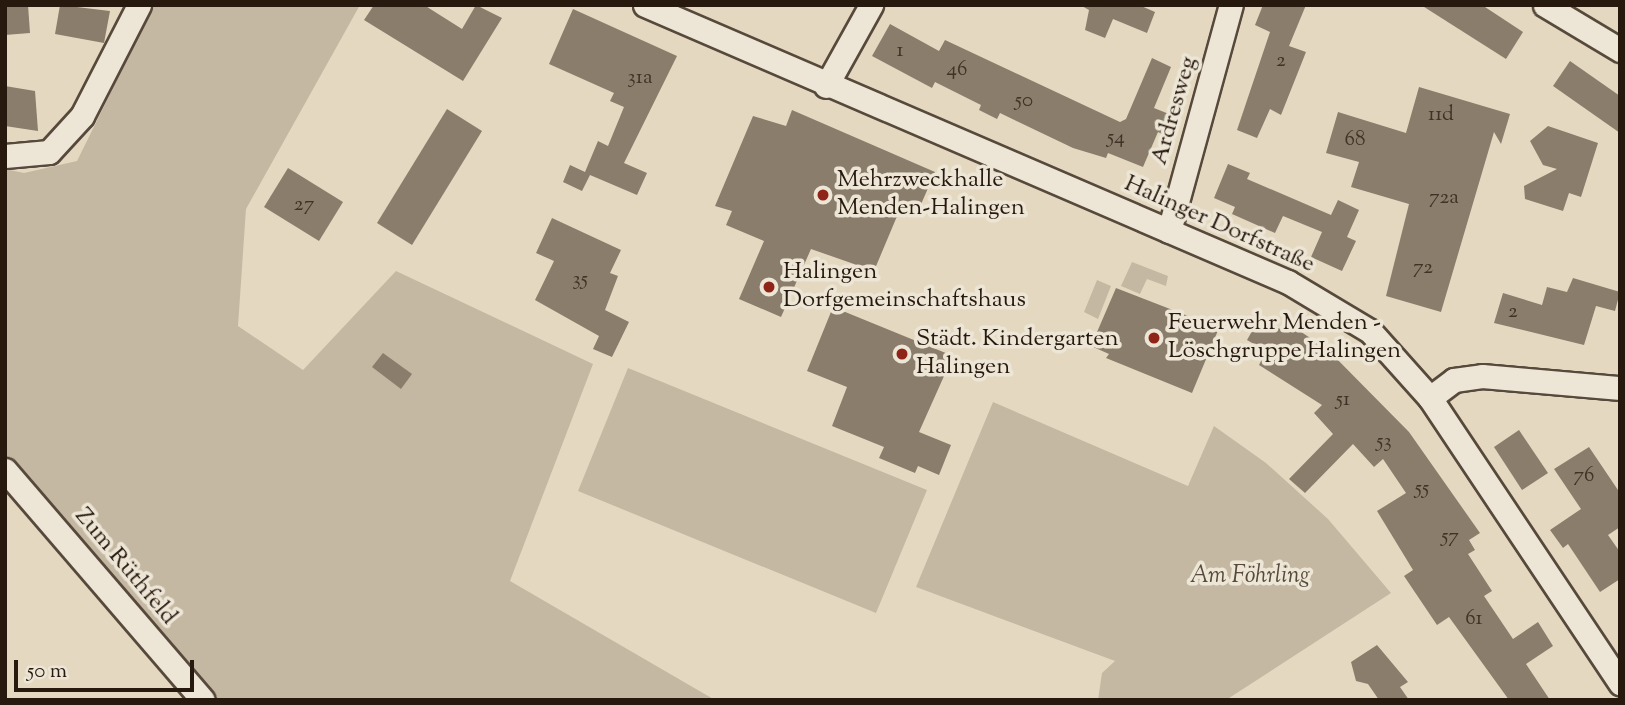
<!DOCTYPE html>
<meta charset="utf-8">
<style>
body{margin:0}
#map{position:relative;width:1625px;height:705px;overflow:hidden;background:#e4d9c0;font-family:"Sorts Mill Goudy",serif}
div>[style]{position:absolute}
.green>*{inset:0;background:#c4b8a2}
.building>*{inset:0;background:#8a7d6b}
.roads{filter:drop-shadow(2px 0 #57493b) drop-shadow(-2px 0 #57493b) drop-shadow(0 2px #57493b) drop-shadow(0 -2px #57493b)}
.minor>*{height:23px;margin:-11.5px;padding:0 11.5px;transform-origin:11.5px;border-radius:11.5px;background:#ede6d6}
.dots>*{width:19px;height:19px;translate:-50% -50%;box-sizing:border-box;border:4px solid #ede6d6;border-radius:50%}
span{translate:-50% -50%;white-space:nowrap;text-align:center;line-height:1.15;-webkit-text-stroke:7px #ede6d6;paint-order:stroke}
.number-label{font-size:21px;color:#403226}
.number-label span{-webkit-text-stroke-width:0}
.street-label{font-size:24px;color:#28190f}
.poi-label{font-size:24px;color:#28190f}
.left{translate:0 -50%;text-align:left}
.park-label{font-size:24px;color:#57493b;font-style:italic}
.frame{position:absolute;inset:0;border:7px solid #28190f;pointer-events:none}
.scale{position:absolute;left:14px;top:660px;width:180px;height:32px;box-sizing:border-box;border:4px solid #28190f;border-top:0;padding-left:9px;font-size:21px;line-height:24px;white-space:nowrap;color:#28190f;-webkit-text-stroke:5px #ede6d6;paint-order:stroke}
</style>
<div id="map">
<div class="green">
<i style="clip-path:polygon(154px 5px,360px 5px,246px 209px,238px 326px,303px 370px,396px 271px,593px 364px,510px 581px,715px 700px,210px 700px,5px 481px,5px 169px,24px 173px,77px 161px)"></i>
<i style="clip-path:polygon(1132px 262px,1168px 276px,1166px 286px,1147px 279px,1140px 294px,1121px 286px)"></i>
<i style="clip-path:polygon(1097px 280px,1111px 286px,1098px 319px,1084px 312px)"></i>
<i style="clip-path:polygon(628px 368px,927px 490px,876px 613px,578px 491px)"></i>
<i style="clip-path:polygon(993px 402px,1188px 486px,1214px 426px,1266px 463px,1328px 519px,1391px 593px,1226px 700px,1098px 700px,1102px 673px,1115px 661px,916px 587px)"></i>
</div>
<div class="building">
<i style="clip-path:polygon(5px 5px,28px 5px,30px 33px,5px 35px)"></i>
<i style="clip-path:polygon(60px 5px,110px 11px,104px 43px,55px 34px)"></i>
<i style="clip-path:polygon(374px 5px,424px 5px,462px 29px,476px 5px,502px 18px,463px 81px,364px 20px)"></i>
<i style="clip-path:polygon(1080px 5px,1139px 5px,1155px 12px,1147px 33px,1113px 19px,1105px 38px,1085px 30px,1089px 10px)"></i>
<i style="clip-path:polygon(1263px 5px,1306px 5px,1289px 46px,1306px 52px,1281px 115px,1270px 109px,1257px 138px,1237px 130px,1270px 32px,1255px 25px)"></i>
<i style="clip-path:polygon(1421px 5px,1482px 5px,1523px 32px,1506px 59px)"></i>
<i style="clip-path:polygon(573px 9px,677px 56px,624px 163px,647px 173px,637px 195px,590px 175px,582px 191px,563px 182px,570px 165px,585px 172px,598px 141px,608px 146px,624px 107px,610px 101px,614px 93px,549px 64px)"></i>
<i style="clip-path:polygon(890px 24px,939px 51px,945px 40px,1120px 122px,1126px 119px,1152px 58px,1171px 67px,1154px 108px,1174px 116px,1166px 136px,1158px 132px,1143px 167px,1108px 153px,1106px 158px,1073px 148px,1000px 113px,997px 119px,979px 110px,981px 105px,935px 82px,932px 88px,872px 56px)"></i>
<i style="clip-path:polygon(1570px 61px,1620px 96px,1620px 133px,1553px 86px)"></i>
<i style="clip-path:polygon(5px 86px,35px 91px,38px 131px,5px 126px)"></i>
<i style="clip-path:polygon(1419px 87px,1510px 114px,1501px 144px,1494px 132px,1441px 312px,1386px 296px,1409px 204px,1351px 187px,1359px 162px,1326px 153px,1338px 112px,1406px 133px)"></i>
<i style="clip-path:polygon(447px 109px,482px 131px,412px 245px,377px 223px)"></i>
<i style="clip-path:polygon(792px 110px,935px 172px,919px 209px,903px 202px,874px 271px,811px 249px,781px 317px,739px 299px,764px 241px,726px 225px,732px 211px,715px 206px,753px 116px,786px 126px)"></i>
<i style="clip-path:polygon(1548px 126px,1598px 143px,1581px 197px,1569px 193px,1563px 211px,1525px 199px,1524px 186px,1557px 169px,1543px 165px,1530px 141px)"></i>
<i style="clip-path:polygon(1228px 164px,1250px 173px,1247px 179px,1331px 215px,1338px 200px,1359px 210px,1347px 237px,1356px 241px,1342px 271px,1311px 257px,1322px 232px,1283px 216px,1275px 233px,1232px 214px,1235px 207px,1214px 198px)"></i>
<i style="clip-path:polygon(288px 168px,343px 202px,319px 241px,264px 207px)"></i>
<i style="clip-path:polygon(552px 218px,621px 250px,610px 273px,618px 276px,605px 310px,629px 322px,612px 357px,593px 349px,599px 336px,535px 300px,554px 261px,536px 253px)"></i>
<i style="clip-path:polygon(1573px 278px,1620px 292px,1615px 311px,1596px 306px,1584px 345px,1494px 323px,1503px 293px,1542px 305px,1547px 287px,1567px 292px)"></i>
<i style="clip-path:polygon(1116px 288px,1219px 328px,1192px 393px,1106px 358px,1109px 354px,1091px 346px)"></i>
<i style="clip-path:polygon(833px 307px,953px 356px,919px 432px,951px 445px,939px 475px,918px 466px,915px 473px,879px 458px,884px 447px,832px 426px,847px 387px,807px 371px)"></i>
<i style="clip-path:polygon(1260px 317px,1280px 329px,1285px 321px,1328px 350px,1409px 432px,1480px 533px,1469px 540px,1475px 550px,1468px 554px,1492px 591px,1484px 596px,1513px 639px,1538px 622px,1553px 646px,1526px 664px,1550px 700px,1509px 700px,1449px 617px,1437px 625px,1404px 576px,1413px 570px,1377px 511px,1406px 493px,1383px 459px,1374px 467px,1353px 444px,1305px 493px,1289px 479px,1333px 434px,1314px 413px,1322px 405px,1259px 365px,1266px 351px,1247px 340px)"></i>
<i style="clip-path:polygon(383px 353px,412px 374px,401px 389px,372px 367px)"></i>
<i style="clip-path:polygon(1519px 430px,1548px 473px,1522px 490px,1494px 447px)"></i>
<i style="clip-path:polygon(1589px 447px,1620px 493px,1620px 527px,1608px 535px,1620px 552px,1620px 579px,1600px 592px,1568px 544px,1563px 548px,1550px 530px,1581px 509px,1554px 469px)"></i>
<i style="clip-path:polygon(1377px 645px,1408px 682px,1400px 687px,1409px 700px,1379px 700px,1368px 684px,1356px 681px,1351px 662px)"></i>
</div>
<div class="roads">
<div class="minor">
<i style="left:645px;top:5px;width:700px;rotate:23.31deg"></i>
<i style="left:1288px;top:282px;width:96px;rotate:30.9deg"></i>
<i style="left:1370px;top:331px;width:90px;rotate:48.2deg"></i>
<i style="left:1430px;top:398px;width:343px;rotate:56.3deg"></i>
<i style="left:1545px;top:5px;width:87px;rotate:31deg"></i>
<i style="left:826px;top:86px;width:93px;rotate:-60.9deg"></i>
<i style="left:5px;top:156px;width:44px;rotate:-5.2deg"></i>
<i style="left:49px;top:152px;width:49px;rotate:-47.5deg"></i>
<i style="left:82px;top:116px;width:125px;rotate:-62.8deg"></i>
<i style="left:1169px;top:231px;width:234px;rotate:-74.7deg"></i>
<i style="left:1430px;top:398px;width:30px;rotate:-37deg"></i>
<i style="left:1454px;top:380px;width:28px;rotate:-8deg"></i>
<i style="left:1482px;top:376px;width:139px;rotate:5deg"></i>
<i style="left:5px;top:470px;width:303px;rotate:49.3deg"></i>
</div>
</div>
<div class="dots">
<i style="left:823px;top:195px;background:#8f2418"></i>
<i style="left:769px;top:287px;background:#8f2418"></i>
<i style="left:1154px;top:338px;background:#8f2418"></i>
<i style="left:902px;top:354px;background:#8f2418"></i>
</div>
<div class="number-label">
<span style="left:900px;top:51px">1</span>
<span style="left:1281px;top:61px">2</span>
<span style="left:957px;top:70px">46</span>
<span style="left:640px;top:78px">31a</span>
<span style="left:1024px;top:101px">50</span>
<span style="left:1441px;top:115px">11d</span>
<span style="left:1116px;top:138px">54</span>
<span style="left:1355px;top:140px">68</span>
<span style="left:1444px;top:198px">72a</span>
<span style="left:304px;top:205px">27</span>
<span style="left:1423px;top:268px">72</span>
<span style="left:580px;top:280px">35</span>
<span style="left:1513px;top:312px">2</span>
<span style="left:1343px;top:400px">51</span>
<span style="left:1384px;top:442px">53</span>
<span style="left:1584px;top:476px">76</span>
<span style="left:1422px;top:489px">55</span>
<span style="left:1450px;top:537px">57</span>
<span style="left:1474px;top:619px">61</span>
</div>
<div class="street-label">
<span style="left:1175px;top:111px;rotate:-74deg">Ardresweg</span>
<span style="left:1219px;top:225px;rotate:24deg">Halinger Dorfstraße</span>
<span style="left:125px;top:567px;rotate:50deg">Zum Rüthfeld</span>
</div>
<div class="poi-label">
<span class="left" style="left:837px;top:195px">Mehrzweckhalle<br>Menden-Halingen</span>
<span class="left" style="left:783px;top:287px">Halingen<br>Dorfgemeinschaftshaus</span>
<span class="left" style="left:1168px;top:338px">Feuerwehr Menden -<br>Löschgruppe Halingen</span>
<span class="left" style="left:916px;top:354px">Städt. Kindergarten<br>Halingen</span>
</div>
<div class="park-label">
<span style="left:1250px;top:577px">Am Föhrling</span>
</div>
<div class="frame"></div>
<div class="scale">50 m</div>
</div>
